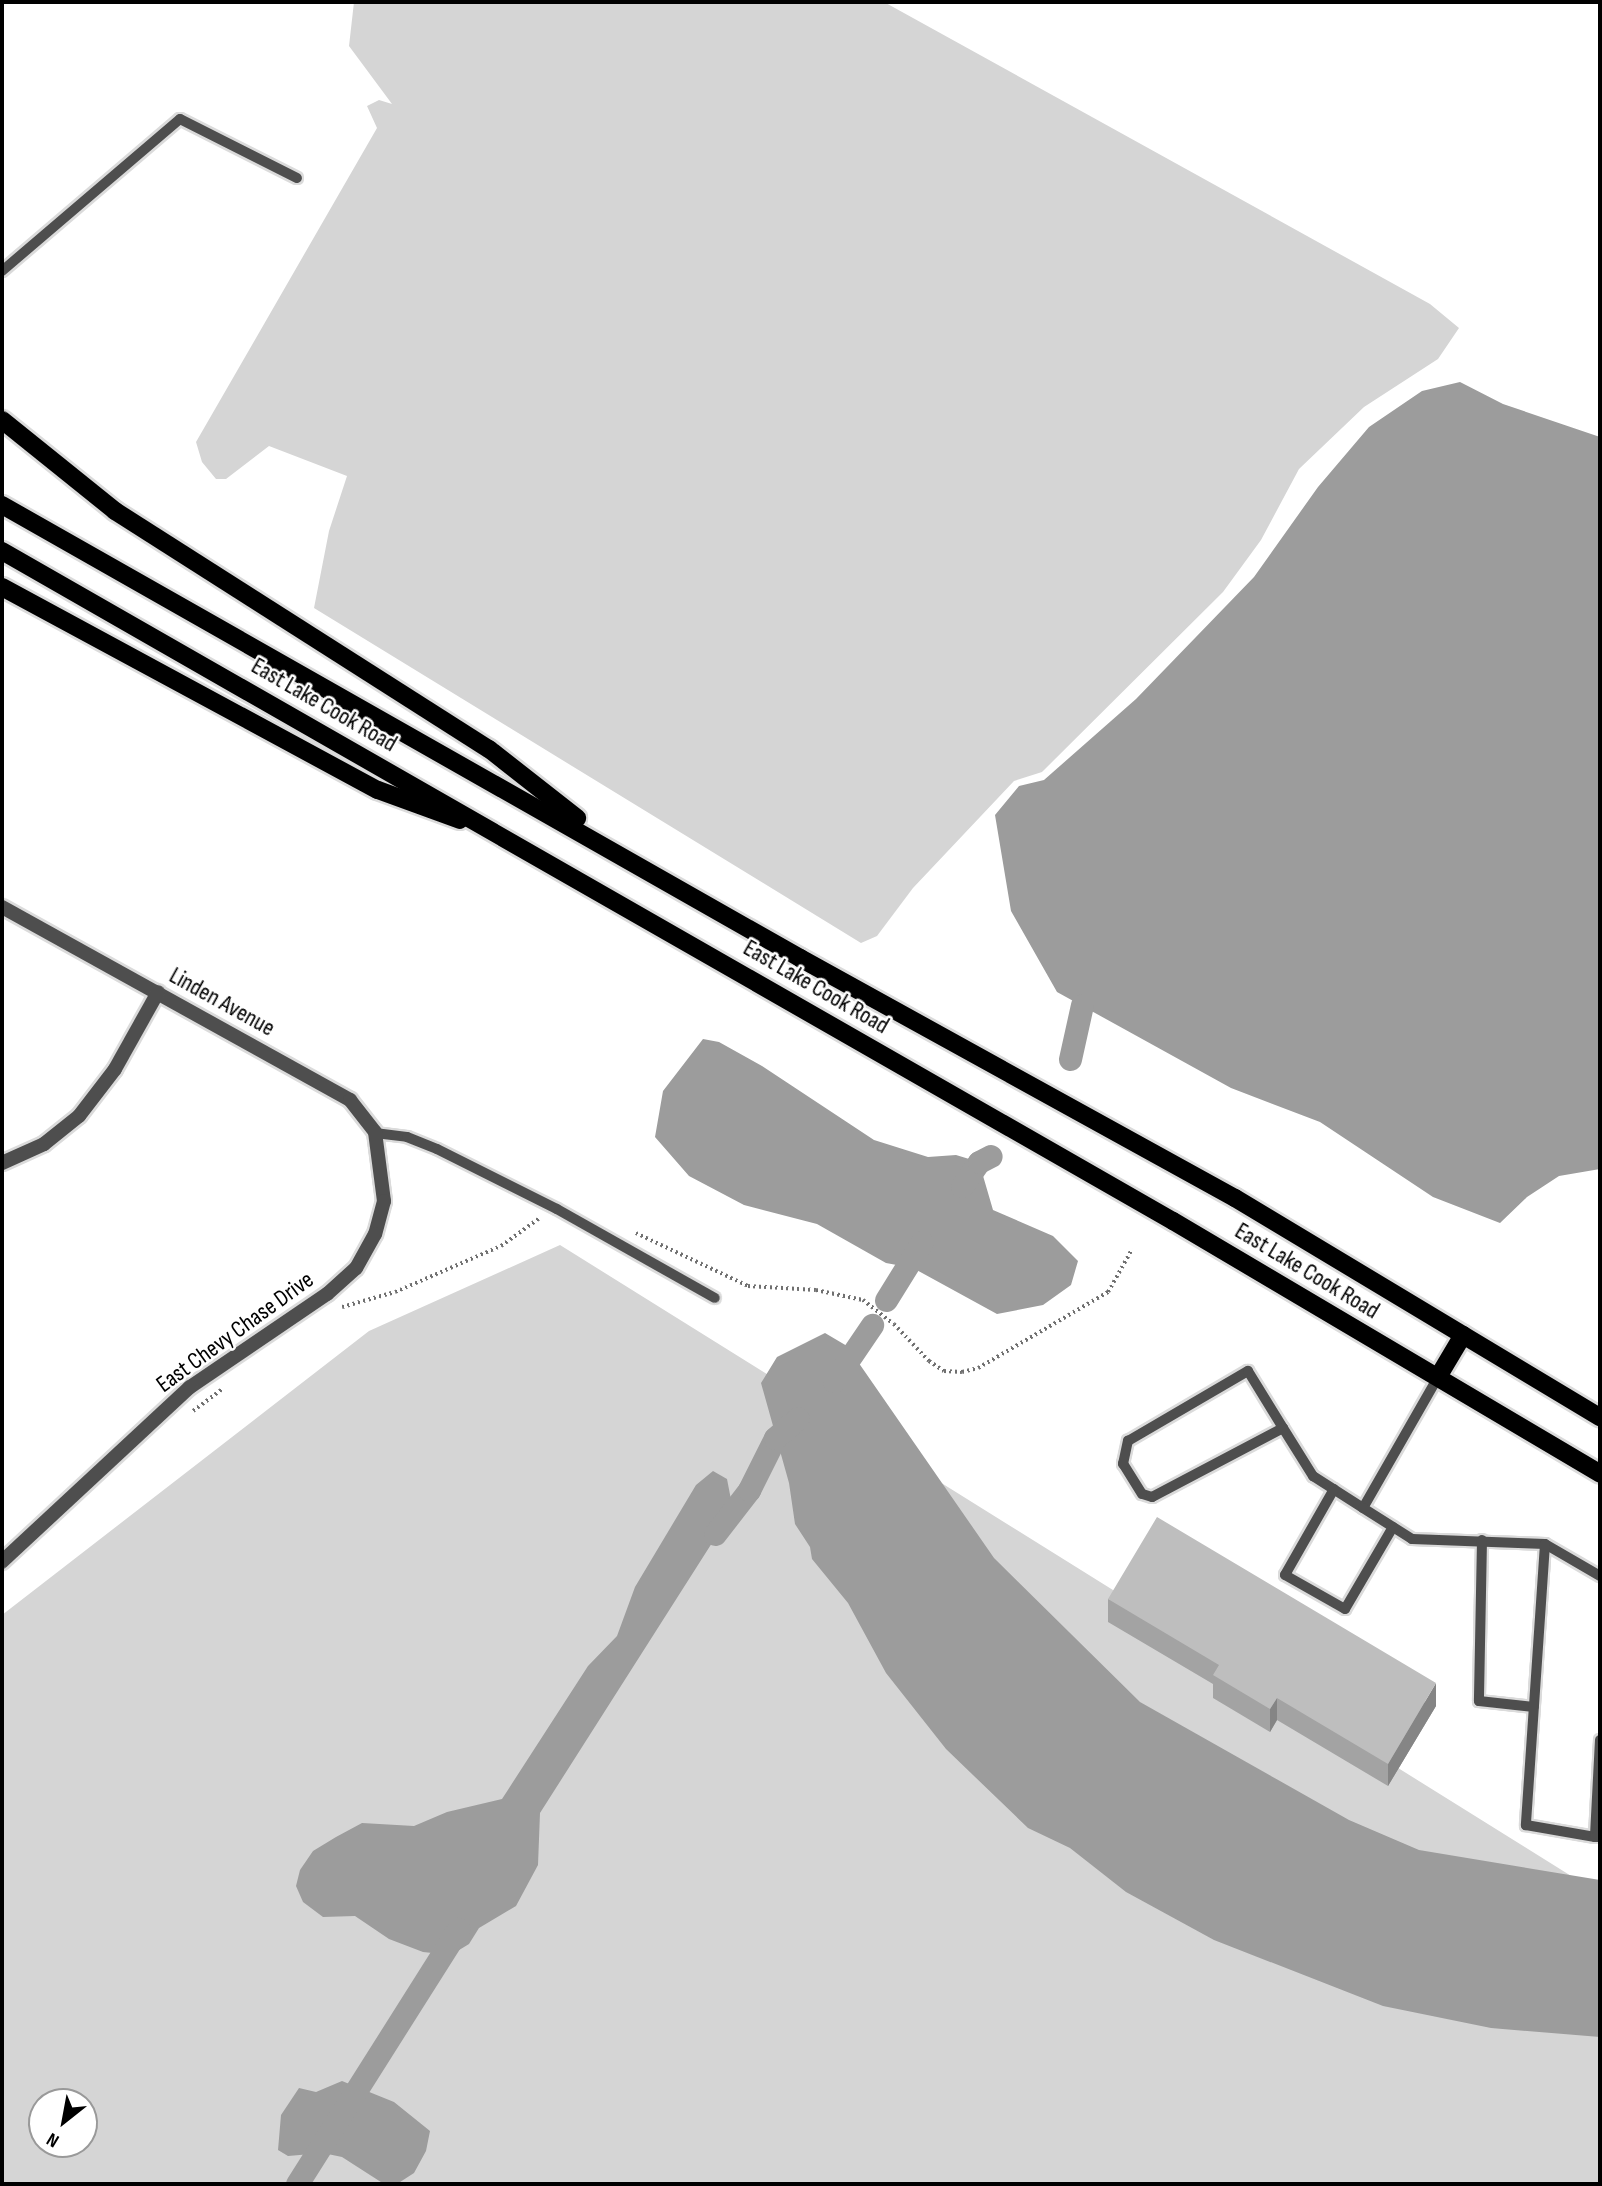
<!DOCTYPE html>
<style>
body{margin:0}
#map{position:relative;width:1602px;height:2186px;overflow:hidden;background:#fff;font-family:"Sofia Sans Condensed",sans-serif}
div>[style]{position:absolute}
.green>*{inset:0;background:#d5d5d5}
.water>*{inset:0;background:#9c9c9c}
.canal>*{height:23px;margin:-11.5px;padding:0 11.5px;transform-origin:11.5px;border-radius:11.5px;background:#9c9c9c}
.path>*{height:3.5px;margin-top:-1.75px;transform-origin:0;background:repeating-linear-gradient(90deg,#707070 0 2px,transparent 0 5.5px)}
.roads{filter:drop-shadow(2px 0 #dbdbdb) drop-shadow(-2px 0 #dbdbdb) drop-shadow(0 2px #dbdbdb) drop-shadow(0 -2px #dbdbdb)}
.service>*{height:10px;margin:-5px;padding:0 5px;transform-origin:5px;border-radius:5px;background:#4e4e4e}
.minor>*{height:14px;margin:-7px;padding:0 7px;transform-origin:7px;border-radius:7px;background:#4e4e4e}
.primary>*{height:18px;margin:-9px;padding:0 9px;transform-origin:9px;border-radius:9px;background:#000}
.wall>*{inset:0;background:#a3a3a3}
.shaded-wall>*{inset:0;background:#858585}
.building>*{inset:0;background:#bebebe}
span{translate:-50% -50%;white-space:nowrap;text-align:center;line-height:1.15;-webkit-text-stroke:5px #fff;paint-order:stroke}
.street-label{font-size:24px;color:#000}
.frame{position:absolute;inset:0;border:4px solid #000;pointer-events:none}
.north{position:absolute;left:28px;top:2088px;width:70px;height:70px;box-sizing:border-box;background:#fff;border:2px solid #999;border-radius:50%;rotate:211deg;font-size:19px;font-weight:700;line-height:28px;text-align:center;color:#000}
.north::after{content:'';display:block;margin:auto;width:24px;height:32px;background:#000;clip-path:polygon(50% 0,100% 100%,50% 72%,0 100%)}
</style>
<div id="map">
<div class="green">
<i style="clip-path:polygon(354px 2px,884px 2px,1430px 304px,1459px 328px,1438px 359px,1364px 407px,1299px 469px,1261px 540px,1223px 592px,1042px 772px,1014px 781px,913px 888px,877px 936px,861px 943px,314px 608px,329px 531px,347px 476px,269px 446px,226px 479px,216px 479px,202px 462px,196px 442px,377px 128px,367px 106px,379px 100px,392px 104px,349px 46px)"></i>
<i style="clip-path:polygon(evenodd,560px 1245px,1600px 1894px,1600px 2184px,2px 2184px,2px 1615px,369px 1331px,560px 1245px,42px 2102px,84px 2102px,84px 2144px,42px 2144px,42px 2102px)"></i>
</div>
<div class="water">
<i style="clip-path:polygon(1460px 382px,1503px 404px,1600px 437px,1600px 1169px,1559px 1176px,1527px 1197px,1500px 1223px,1433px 1197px,1320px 1122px,1231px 1088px,1057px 992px,1011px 911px,995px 815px,1019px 786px,1044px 780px,1136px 699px,1254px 577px,1318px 487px,1369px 427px,1422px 391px)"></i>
<i style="clip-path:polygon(703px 1039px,719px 1042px,762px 1066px,874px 1140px,928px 1157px,956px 1155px,979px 1162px,993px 1210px,1053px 1236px,1078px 1261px,1071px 1285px,1043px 1305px,997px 1314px,913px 1268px,886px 1263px,817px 1224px,744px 1205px,689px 1176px,655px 1137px,663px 1091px)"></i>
<i style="clip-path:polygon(825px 1333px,847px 1346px,994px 1558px,1140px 1702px,1349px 1820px,1419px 1850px,1600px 1880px,1600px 2037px,1491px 2028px,1383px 2006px,1214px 1940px,1126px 1892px,1070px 1848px,1028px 1828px,946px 1749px,886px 1673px,848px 1603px,812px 1559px,810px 1547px,795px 1524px,789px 1483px,761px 1383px,777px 1357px)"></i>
<i style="clip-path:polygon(713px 1471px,727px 1479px,733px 1510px,540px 1813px,538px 1865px,516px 1906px,479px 1928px,469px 1944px,451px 1955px,423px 1952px,389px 1939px,355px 1916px,323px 1917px,303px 1902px,296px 1886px,300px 1870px,313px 1851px,336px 1837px,362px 1823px,414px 1826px,447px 1812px,502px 1799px,588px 1666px,617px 1636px,635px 1587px,696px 1485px)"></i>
<i style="clip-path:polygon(342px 2081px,394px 2102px,430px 2131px,426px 2151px,414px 2173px,397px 2184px,384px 2184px,342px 2157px,323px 2153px,288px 2156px,278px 2150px,281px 2115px,299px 2088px,316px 2092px)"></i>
</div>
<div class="canal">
<i style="left:1070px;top:1059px;width:55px;rotate:-77.5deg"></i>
<i style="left:962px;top:1186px;width:29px;rotate:-55deg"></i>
<i style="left:979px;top:1162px;width:13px;rotate:-27deg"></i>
<i style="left:886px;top:1300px;width:68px;rotate:-58.2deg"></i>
<i style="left:834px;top:1381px;width:68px;rotate:-55.8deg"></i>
<i style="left:715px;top:1534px;width:56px;rotate:-52.3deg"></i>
<i style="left:749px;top:1490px;width:58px;rotate:-63.4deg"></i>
<i style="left:775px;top:1438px;width:30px;rotate:-41deg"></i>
<i style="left:297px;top:2184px;width:302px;rotate:-57.7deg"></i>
</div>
<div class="path">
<i style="left:636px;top:1233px;width:124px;rotate:25.3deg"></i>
<i style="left:748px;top:1286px;width:68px;rotate:3.4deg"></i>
<i style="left:816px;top:1290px;width:48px;rotate:12deg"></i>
<i style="left:863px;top:1300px;width:39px;rotate:38deg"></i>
<i style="left:894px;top:1324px;width:51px;rotate:46.6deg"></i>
<i style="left:929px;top:1361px;width:18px;rotate:34deg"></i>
<i style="left:944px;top:1371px;width:18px;rotate:3deg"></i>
<i style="left:962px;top:1372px;width:16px;rotate:-14deg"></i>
<i style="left:978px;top:1368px;width:151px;rotate:-30.3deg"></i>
<i style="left:1108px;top:1292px;width:49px;rotate:-60.8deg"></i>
<i style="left:342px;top:1307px;width:55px;rotate:-15.8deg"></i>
<i style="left:395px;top:1292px;width:116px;rotate:-23.5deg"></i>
<i style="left:501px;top:1246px;width:49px;rotate:-35.9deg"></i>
<i style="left:193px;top:1411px;width:38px;rotate:-37deg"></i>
</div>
<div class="roads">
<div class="service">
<i style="left:2px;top:271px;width:234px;rotate:-40.5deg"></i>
<i style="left:180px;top:119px;width:131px;rotate:26.8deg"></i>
<i style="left:375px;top:1133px;width:32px;rotate:7deg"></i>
<i style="left:407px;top:1137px;width:32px;rotate:22deg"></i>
<i style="left:437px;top:1149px;width:134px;rotate:26.6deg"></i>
<i style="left:557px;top:1209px;width:181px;rotate:29.4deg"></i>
<i style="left:1283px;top:1428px;width:148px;rotate:152.2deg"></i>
<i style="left:1152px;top:1497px;width:10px;rotate:-163deg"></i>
<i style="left:1142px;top:1494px;width:36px;rotate:-122deg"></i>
<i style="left:1123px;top:1464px;width:24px;rotate:-78deg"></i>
<i style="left:1128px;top:1441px;width:139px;rotate:-30.3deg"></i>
<i style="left:1248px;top:1371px;width:67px;rotate:58.4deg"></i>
<i style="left:1283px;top:1428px;width:57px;rotate:58deg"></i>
<i style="left:1313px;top:1476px;width:59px;rotate:32.6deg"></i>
<i style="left:1363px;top:1508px;width:151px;rotate:-60.2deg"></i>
<i style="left:1334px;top:1489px;width:99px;rotate:119.7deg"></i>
<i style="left:1285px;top:1575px;width:69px;rotate:29.5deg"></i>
<i style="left:1345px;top:1609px;width:95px;rotate:-59.7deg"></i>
<i style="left:1363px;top:1508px;width:58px;rotate:32.3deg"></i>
<i style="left:1412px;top:1539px;width:133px;rotate:2.2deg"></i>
<i style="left:1545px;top:1544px;width:64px;rotate:30.2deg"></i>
<i style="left:1482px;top:1540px;width:161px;rotate:91.1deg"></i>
<i style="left:1479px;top:1701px;width:55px;rotate:6.2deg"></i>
<i style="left:1545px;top:1544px;width:282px;rotate:93.9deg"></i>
<i style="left:1526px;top:1825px;width:70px;rotate:9.9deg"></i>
<i style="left:1600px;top:1740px;width:97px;rotate:93deg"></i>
<i style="left:1595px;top:1837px;width:5px"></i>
</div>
<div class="minor">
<i style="left:2px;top:907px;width:398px;rotate:29deg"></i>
<i style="left:350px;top:1100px;width:41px;rotate:52deg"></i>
<i style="left:375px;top:1132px;width:70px;rotate:82.6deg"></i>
<i style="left:384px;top:1201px;width:34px;rotate:105deg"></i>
<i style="left:375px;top:1234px;width:39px;rotate:119deg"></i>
<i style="left:356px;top:1268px;width:39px;rotate:138deg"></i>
<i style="left:327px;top:1294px;width:166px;rotate:145.8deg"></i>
<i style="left:190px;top:1387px;width:257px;rotate:137.1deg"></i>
<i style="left:2px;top:1163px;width:46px;rotate:-24.3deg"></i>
<i style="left:44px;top:1144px;width:45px;rotate:-38.7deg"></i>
<i style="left:79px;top:1116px;width:59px;rotate:-52.5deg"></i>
<i style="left:115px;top:1069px;width:88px;rotate:-60.8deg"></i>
</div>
<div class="primary">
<i style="left:2px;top:420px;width:145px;rotate:38.8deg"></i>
<i style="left:115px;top:511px;width:443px;rotate:32.5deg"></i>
<i style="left:489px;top:749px;width:112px;rotate:38.1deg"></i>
<i style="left:2px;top:505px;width:918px;rotate:29.58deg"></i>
<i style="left:800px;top:958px;width:497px;rotate:28.9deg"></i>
<i style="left:1235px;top:1198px;width:426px;rotate:31deg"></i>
<i style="left:2px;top:551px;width:1349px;rotate:29.78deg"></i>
<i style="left:1173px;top:1221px;width:496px;rotate:30.6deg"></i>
<i style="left:2px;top:587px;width:427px;rotate:28.4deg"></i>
<i style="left:378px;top:790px;width:87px;rotate:20.1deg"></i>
<i style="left:1438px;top:1377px;width:49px;rotate:-59.2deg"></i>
</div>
</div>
<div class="wall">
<i style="clip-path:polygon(1108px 1599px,1436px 1706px,1388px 1786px,1277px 1720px,1270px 1732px,1213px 1698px,1213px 1684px,1108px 1622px)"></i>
</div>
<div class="shaded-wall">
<i style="clip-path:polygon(1436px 1683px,1436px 1706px,1388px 1786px,1388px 1764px)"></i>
<i style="clip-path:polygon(1277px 1698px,1277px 1720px,1270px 1732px,1270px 1709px)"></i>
</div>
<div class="building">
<i style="clip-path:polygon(1157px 1517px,1436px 1683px,1388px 1764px,1277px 1698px,1270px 1709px,1213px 1675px,1219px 1665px,1108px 1599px)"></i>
</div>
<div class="street-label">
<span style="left:324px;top:705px;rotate:30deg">East Lake Cook Road</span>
<span style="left:816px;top:987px;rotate:30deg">East Lake Cook Road</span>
<span style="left:222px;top:1002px;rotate:29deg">Linden Avenue</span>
<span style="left:1307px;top:1271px;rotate:31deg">East Lake Cook Road</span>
<span style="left:235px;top:1332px;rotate:-36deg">East Chevy Chase Drive</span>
</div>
<div class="frame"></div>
<div class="north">N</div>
</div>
